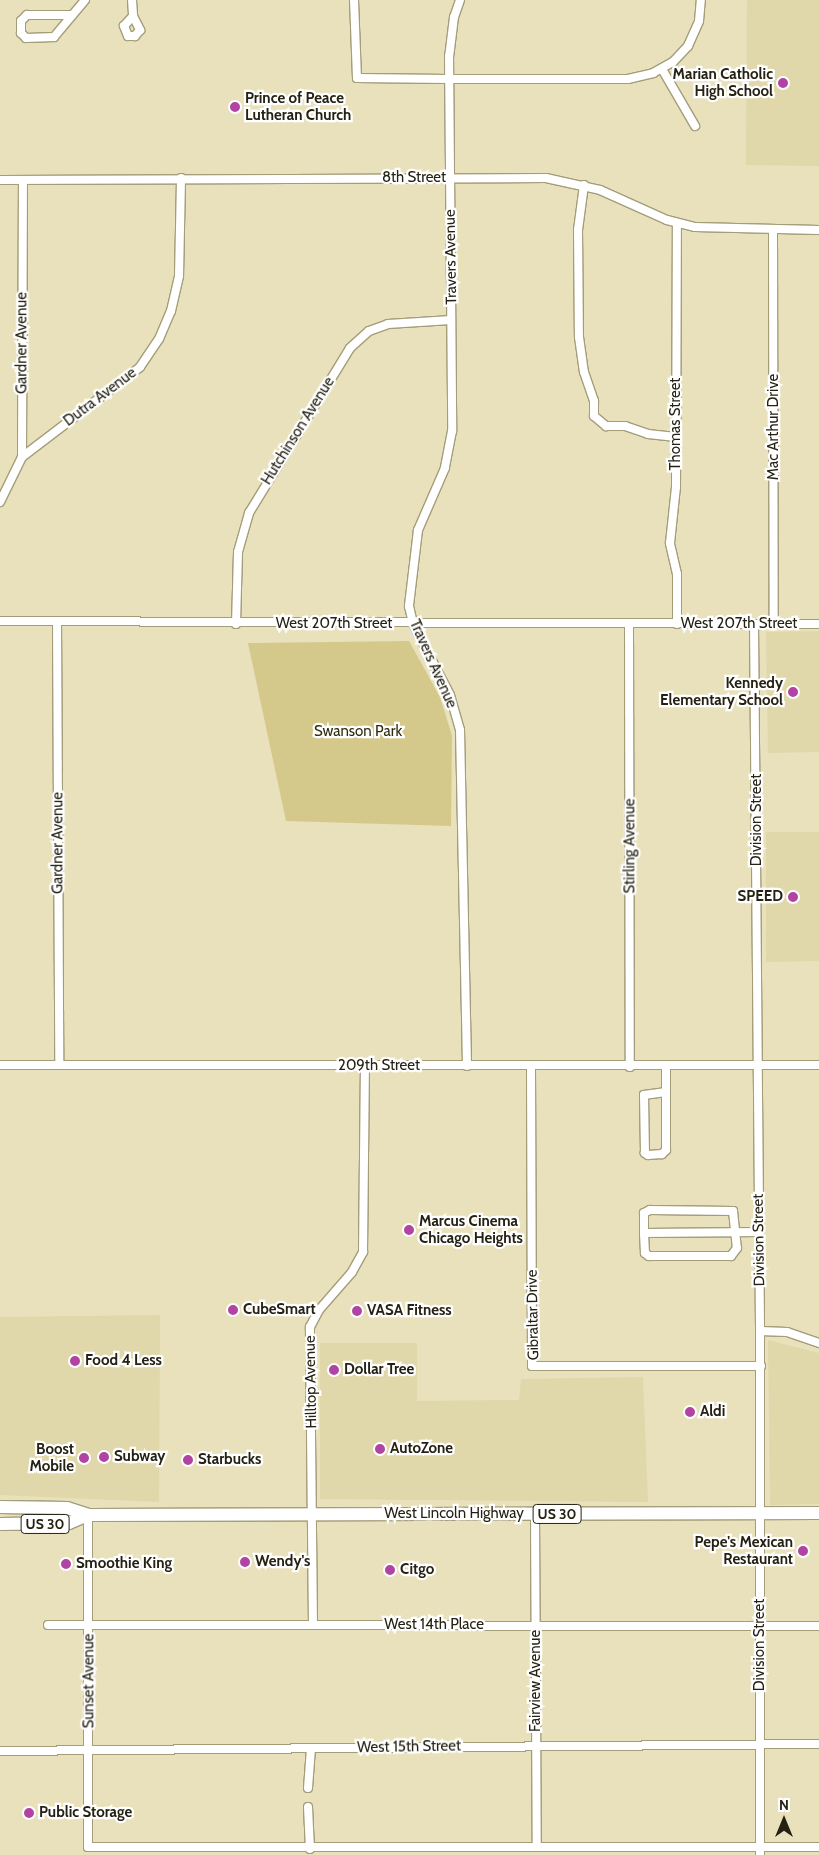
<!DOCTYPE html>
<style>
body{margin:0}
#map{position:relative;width:819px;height:1855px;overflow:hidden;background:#e8e1bc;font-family:Cabin,sans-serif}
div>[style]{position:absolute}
.built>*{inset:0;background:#e0d7aa}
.green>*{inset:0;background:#d4c88b}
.roads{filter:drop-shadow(1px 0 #a49d7a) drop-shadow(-1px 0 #a49d7a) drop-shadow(0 1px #a49d7a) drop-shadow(0 -1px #a49d7a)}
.minor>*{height:8px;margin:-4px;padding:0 4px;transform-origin:4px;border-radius:4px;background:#fff}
.primary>*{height:12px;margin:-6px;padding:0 6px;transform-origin:6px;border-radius:6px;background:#fff}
.dots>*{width:14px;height:14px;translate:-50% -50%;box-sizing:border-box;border:2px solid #fff;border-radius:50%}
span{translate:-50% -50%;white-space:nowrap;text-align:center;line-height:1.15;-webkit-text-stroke:4.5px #fff;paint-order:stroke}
.shield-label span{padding:1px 4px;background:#fff;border:1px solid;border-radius:4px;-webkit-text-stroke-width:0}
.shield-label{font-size:14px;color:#252214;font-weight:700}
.poi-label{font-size:15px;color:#252214;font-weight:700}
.right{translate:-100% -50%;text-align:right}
.left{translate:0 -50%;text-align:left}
.street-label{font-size:15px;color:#252214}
.park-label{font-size:15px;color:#312b0d}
.north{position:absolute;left:759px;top:1795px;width:50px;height:50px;-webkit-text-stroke:4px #fff;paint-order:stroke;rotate:0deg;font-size:14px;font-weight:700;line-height:20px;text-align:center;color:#252214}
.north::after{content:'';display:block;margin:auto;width:18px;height:22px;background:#252214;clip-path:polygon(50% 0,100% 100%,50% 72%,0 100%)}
</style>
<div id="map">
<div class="built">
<i style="clip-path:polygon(747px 0,819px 0,819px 166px,746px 165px)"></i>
<i style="clip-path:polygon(819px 631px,819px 752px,768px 753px,766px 632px)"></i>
<i style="clip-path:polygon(766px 832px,819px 832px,819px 961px,766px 962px)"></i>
<i style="clip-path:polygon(160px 1315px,159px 1502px,0 1495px,0 1317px)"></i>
<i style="clip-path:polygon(768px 1340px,819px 1353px,819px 1504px,770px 1505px)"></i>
<i style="clip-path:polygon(320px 1343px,417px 1343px,417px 1401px,519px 1400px,521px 1379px,643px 1377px,648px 1502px,320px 1499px)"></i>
</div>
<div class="green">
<i style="clip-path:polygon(409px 641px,440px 697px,452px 736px,451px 826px,286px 821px,248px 643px)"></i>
</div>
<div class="roads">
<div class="minor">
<i style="left:132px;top:0;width:16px;rotate:86deg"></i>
<i style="left:133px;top:16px;width:16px;rotate:63deg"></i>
<i style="left:140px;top:30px;width:8px;rotate:130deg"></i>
<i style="left:135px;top:36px;width:7px;rotate:180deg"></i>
<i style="left:128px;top:36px;width:11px;rotate:-112deg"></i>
<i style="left:124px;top:26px;width:13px;rotate:-48deg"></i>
<i style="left:354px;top:0;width:78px;rotate:87.8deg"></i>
<i style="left:357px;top:78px;width:91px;rotate:0.6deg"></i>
<i style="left:448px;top:79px;width:180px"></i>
<i style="left:628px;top:79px;width:26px;rotate:-13deg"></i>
<i style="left:653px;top:73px;width:23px;rotate:-29deg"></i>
<i style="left:673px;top:62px;width:22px;rotate:-47deg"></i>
<i style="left:688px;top:46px;width:27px;rotate:-66deg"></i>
<i style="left:699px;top:21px;width:21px;rotate:-85deg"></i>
<i style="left:460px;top:0;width:18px;rotate:109deg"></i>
<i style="left:454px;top:17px;width:39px;rotate:97deg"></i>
<i style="left:449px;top:56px;width:375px;rotate:89.5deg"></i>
<i style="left:452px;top:431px;width:38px;rotate:101deg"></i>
<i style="left:445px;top:468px;width:68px;rotate:113.5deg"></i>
<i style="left:418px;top:530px;width:77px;rotate:96.8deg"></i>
<i style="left:409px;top:606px;width:18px;rotate:77deg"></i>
<i style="left:413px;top:624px;width:80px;rotate:62.5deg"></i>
<i style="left:450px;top:695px;width:36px;rotate:74deg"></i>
<i style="left:460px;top:730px;width:336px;rotate:88.8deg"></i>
<i style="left:72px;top:15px;width:45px;rotate:180deg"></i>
<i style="left:27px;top:15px;width:8px;rotate:135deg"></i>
<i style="left:21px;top:21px;width:12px;rotate:90deg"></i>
<i style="left:21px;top:33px;width:7px;rotate:45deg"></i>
<i style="left:26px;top:38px;width:28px;rotate:-2deg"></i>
<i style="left:54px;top:37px;width:48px;rotate:-50deg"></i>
<i style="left:662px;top:69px;width:66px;rotate:59.9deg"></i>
<i style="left:0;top:180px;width:546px;rotate:-0.21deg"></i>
<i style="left:546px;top:178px;width:55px;rotate:12.5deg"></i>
<i style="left:600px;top:190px;width:73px;rotate:24.1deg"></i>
<i style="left:667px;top:220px;width:29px;rotate:14deg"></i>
<i style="left:695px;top:227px;width:124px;rotate:1.4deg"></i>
<i style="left:584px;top:185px;width:45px;rotate:97.6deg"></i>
<i style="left:578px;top:230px;width:107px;rotate:89.5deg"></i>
<i style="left:579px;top:337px;width:35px;rotate:82deg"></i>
<i style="left:584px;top:372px;width:31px;rotate:71deg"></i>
<i style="left:594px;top:401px;width:15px;rotate:90deg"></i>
<i style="left:594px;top:416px;width:16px;rotate:40deg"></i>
<i style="left:606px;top:426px;width:19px"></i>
<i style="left:625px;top:426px;width:24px;rotate:19deg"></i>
<i style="left:648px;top:434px;width:28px;rotate:6deg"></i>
<i style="left:773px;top:230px;width:394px;rotate:89.9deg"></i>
<i style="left:22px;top:457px;width:148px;rotate:-37.3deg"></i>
<i style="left:140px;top:367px;width:34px;rotate:-56deg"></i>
<i style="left:159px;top:339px;width:30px;rotate:-67deg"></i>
<i style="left:171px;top:311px;width:36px;rotate:-77deg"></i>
<i style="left:179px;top:276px;width:98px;rotate:-88.8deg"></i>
<i style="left:0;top:502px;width:50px;rotate:-63.9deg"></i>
<i style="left:22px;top:457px;width:277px;rotate:-89.8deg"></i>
<i style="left:0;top:621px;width:819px;rotate:0.21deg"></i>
<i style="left:57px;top:621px;width:444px;rotate:89.7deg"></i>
<i style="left:236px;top:624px;width:72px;rotate:-88.4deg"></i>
<i style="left:238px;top:552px;width:41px;rotate:-74.2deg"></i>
<i style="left:249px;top:513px;width:193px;rotate:-58.5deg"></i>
<i style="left:350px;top:348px;width:25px;rotate:-42deg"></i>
<i style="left:369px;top:331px;width:20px;rotate:-20deg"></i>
<i style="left:388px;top:324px;width:63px;rotate:-3.6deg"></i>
<i style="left:677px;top:624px;width:50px;rotate:-90deg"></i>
<i style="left:677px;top:574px;width:32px;rotate:-103deg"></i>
<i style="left:670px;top:543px;width:56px;rotate:-83.9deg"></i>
<i style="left:676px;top:487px;width:264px;rotate:-89.8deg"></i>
<i style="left:754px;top:624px;width:707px;rotate:89.51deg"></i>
<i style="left:760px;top:1331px;width:524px;rotate:90deg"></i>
<i style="left:629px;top:625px;width:442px;rotate:89.9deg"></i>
<i style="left:0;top:1065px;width:819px"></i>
<i style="left:666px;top:1066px;width:84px;rotate:90deg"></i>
<i style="left:666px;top:1150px;width:6px;rotate:135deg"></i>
<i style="left:662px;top:1154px;width:14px;rotate:176deg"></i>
<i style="left:648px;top:1155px;width:4px;rotate:-146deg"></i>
<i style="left:645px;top:1153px;width:58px;rotate:-91deg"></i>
<i style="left:644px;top:1095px;width:22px;rotate:-8deg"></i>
<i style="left:531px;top:1067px;width:299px;rotate:89.8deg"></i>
<i style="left:532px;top:1366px;width:229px"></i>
<i style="left:650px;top:1210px;width:83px;rotate:0.7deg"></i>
<i style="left:733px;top:1211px;width:37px;rotate:84deg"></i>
<i style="left:737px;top:1248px;width:10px;rotate:127deg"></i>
<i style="left:731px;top:1256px;width:82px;rotate:180deg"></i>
<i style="left:649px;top:1256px;width:5px;rotate:-143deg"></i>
<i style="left:645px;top:1253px;width:20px;rotate:-93deg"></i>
<i style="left:644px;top:1233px;width:20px;rotate:-90deg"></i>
<i style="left:644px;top:1213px;width:7px;rotate:-27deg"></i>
<i style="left:644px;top:1233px;width:115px;rotate:-0.5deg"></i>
<i style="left:760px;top:1331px;width:27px;rotate:2deg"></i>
<i style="left:787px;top:1332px;width:34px;rotate:19deg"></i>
<i style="left:535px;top:1514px;width:333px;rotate:89.7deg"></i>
<i style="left:88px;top:1515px;width:332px;rotate:90deg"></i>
<i style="left:88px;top:1847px;width:731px"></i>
<i style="left:48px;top:1625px;width:771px;rotate:0.07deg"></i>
<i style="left:313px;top:1625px;width:298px;rotate:-90.6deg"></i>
<i style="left:310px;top:1327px;width:19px;rotate:-62deg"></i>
<i style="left:319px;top:1310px;width:50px;rotate:-49deg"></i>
<i style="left:352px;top:1272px;width:23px;rotate:-61deg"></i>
<i style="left:363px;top:1252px;width:186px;rotate:-89.4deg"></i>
<i style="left:0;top:1751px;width:819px;rotate:-0.49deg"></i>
<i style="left:308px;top:1788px;width:40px;rotate:-85.7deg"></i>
<i style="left:308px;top:1807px;width:42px;rotate:87.3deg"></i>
</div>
<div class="primary">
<i style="left:0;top:1507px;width:67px;rotate:0.9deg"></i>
<i style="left:67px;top:1508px;width:22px;rotate:18deg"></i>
<i style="left:88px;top:1515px;width:731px;rotate:-0.16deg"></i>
<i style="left:0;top:1524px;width:69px;rotate:-0.8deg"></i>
<i style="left:69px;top:1523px;width:21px;rotate:-23deg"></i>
</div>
</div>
<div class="dots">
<i style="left:783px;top:83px;background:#b144a2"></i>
<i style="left:235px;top:107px;background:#b144a2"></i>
<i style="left:793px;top:692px;background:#b144a2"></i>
<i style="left:793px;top:897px;background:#b144a2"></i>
<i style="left:409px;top:1230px;background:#b144a2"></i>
<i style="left:233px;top:1310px;background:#b144a2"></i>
<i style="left:357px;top:1311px;background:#b144a2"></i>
<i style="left:75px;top:1361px;background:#b144a2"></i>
<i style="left:334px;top:1370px;background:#b144a2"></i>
<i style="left:690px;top:1412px;background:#b144a2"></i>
<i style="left:380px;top:1449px;background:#b144a2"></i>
<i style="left:104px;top:1457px;background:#b144a2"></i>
<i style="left:84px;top:1458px;background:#b144a2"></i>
<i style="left:188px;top:1460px;background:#b144a2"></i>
<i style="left:803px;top:1551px;background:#b144a2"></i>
<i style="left:245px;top:1562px;background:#b144a2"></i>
<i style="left:66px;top:1564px;background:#b144a2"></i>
<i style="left:390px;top:1570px;background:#b144a2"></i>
<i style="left:29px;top:1813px;background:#b144a2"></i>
</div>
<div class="shield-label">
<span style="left:557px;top:1514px">US 30</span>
<span style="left:45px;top:1524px">US 30</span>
</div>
<div class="poi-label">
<span class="right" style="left:773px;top:83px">Marian Catholic<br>High School</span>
<span class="left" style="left:245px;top:107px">Prince of Peace<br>Lutheran Church</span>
<span class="right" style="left:783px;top:692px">Kennedy<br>Elementary School</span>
<span class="right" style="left:783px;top:897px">SPEED</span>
<span class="left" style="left:419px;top:1230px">Marcus Cinema<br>Chicago Heights</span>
<span class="left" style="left:243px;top:1310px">CubeSmart</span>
<span class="left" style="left:367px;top:1311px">VASA Fitness</span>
<span class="left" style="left:85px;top:1361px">Food 4 Less</span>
<span class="left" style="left:344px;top:1370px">Dollar Tree</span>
<span class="left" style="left:700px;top:1412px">Aldi</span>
<span class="right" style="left:74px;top:1458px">Boost<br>Mobile</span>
<span class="left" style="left:390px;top:1449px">AutoZone</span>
<span class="left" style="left:114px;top:1457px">Subway</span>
<span class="left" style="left:198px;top:1460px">Starbucks</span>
<span class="right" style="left:793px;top:1551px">Pepe's Mexican<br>Restaurant</span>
<span class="left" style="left:255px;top:1562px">Wendy's</span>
<span class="left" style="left:76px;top:1564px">Smoothie King</span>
<span class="left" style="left:400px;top:1570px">Citgo</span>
<span class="left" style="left:39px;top:1813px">Public Storage</span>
</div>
<div class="street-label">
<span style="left:414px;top:178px">8th Street</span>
<span style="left:451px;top:257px;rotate:-91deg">Travers Avenue</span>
<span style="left:22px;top:343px;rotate:-90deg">Gardner Avenue</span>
<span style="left:100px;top:397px;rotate:-37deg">Dutra Avenue</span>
<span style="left:676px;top:424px;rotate:-90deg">Thomas Street</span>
<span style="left:774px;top:427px;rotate:-90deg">Mac Arthur Drive</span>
<span style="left:298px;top:431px;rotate:-58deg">Hutchinson Avenue</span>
<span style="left:334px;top:624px">West 207th Street</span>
<span style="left:739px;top:624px">West 207th Street</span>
<span style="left:433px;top:664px;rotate:66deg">Travers Avenue</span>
<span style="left:757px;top:820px;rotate:-90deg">Division Street</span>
<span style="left:58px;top:843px;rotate:-90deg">Gardner Avenue</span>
<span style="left:630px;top:846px;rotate:-90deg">Stirling Avenue</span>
<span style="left:379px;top:1066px">209th Street</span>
<span style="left:759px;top:1240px;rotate:-91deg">Division Street</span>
<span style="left:533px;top:1315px;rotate:-91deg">Gibraltar Drive</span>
<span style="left:311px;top:1382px;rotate:-91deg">Hilltop Avenue</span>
<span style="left:454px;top:1514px">West Lincoln Highway</span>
<span style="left:434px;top:1625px">West 14th Place</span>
<span style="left:760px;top:1645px;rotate:-90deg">Division Street</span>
<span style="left:89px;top:1681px;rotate:-90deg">Sunset Avenue</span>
<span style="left:536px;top:1681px;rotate:-90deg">Fairview Avenue</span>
<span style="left:409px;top:1747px;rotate:-1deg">West 15th Street</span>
</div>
<div class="park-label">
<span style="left:358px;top:732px">Swanson Park</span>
</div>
<div class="north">N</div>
</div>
